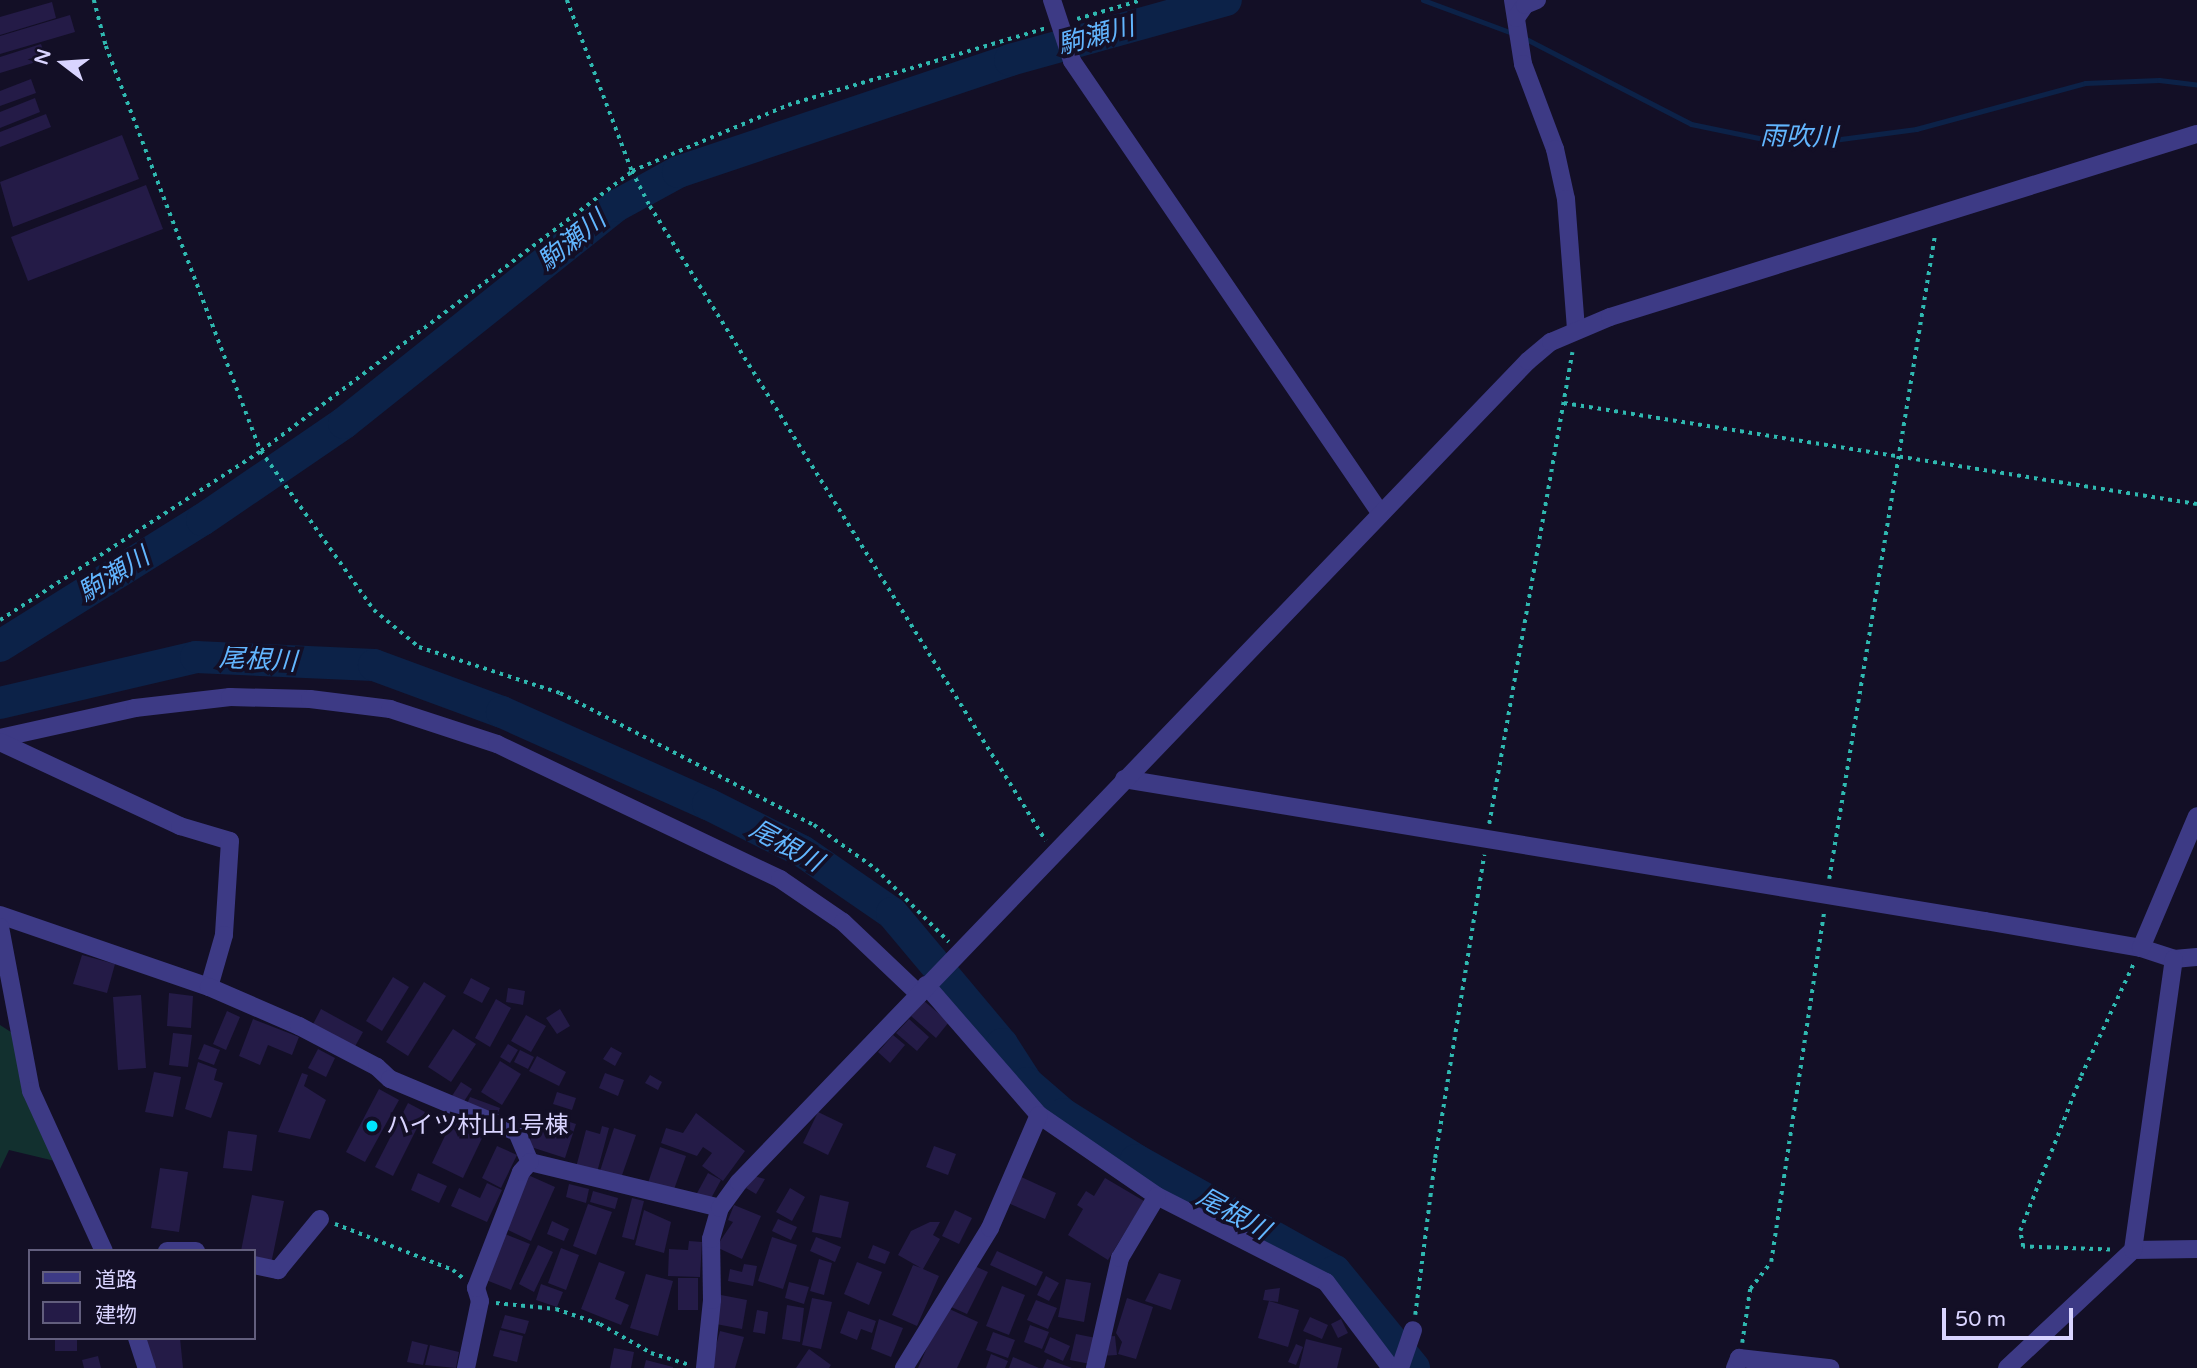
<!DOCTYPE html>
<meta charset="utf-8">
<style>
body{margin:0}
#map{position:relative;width:2197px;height:1368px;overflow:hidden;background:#130f26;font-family:"Varela Round","Noto Sans JP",sans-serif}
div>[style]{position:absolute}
.green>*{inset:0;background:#12302f}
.stream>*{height:5px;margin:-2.5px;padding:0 2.5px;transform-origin:2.5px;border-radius:2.5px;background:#0c2248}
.river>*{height:32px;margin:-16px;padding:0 16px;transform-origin:16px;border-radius:16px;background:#0c2248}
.building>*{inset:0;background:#241b47}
.path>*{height:3.5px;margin-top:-1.75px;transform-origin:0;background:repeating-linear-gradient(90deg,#2fb8b0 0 3.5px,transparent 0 8.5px)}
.minor>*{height:18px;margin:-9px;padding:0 9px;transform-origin:9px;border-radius:9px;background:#3d3a85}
.dots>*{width:19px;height:19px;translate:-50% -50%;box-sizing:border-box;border:4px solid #130f26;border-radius:50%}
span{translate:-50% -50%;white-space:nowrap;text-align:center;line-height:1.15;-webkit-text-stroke:7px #130f26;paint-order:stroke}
.poi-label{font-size:24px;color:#d9d4ff}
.left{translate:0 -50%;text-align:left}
.water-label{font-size:26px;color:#62b6ff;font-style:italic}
.legend{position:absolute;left:28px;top:1249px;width:228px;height:91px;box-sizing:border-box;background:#130f26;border:2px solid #625e7d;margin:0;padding:9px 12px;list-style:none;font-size:21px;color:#d9d4ff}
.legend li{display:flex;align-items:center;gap:14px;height:35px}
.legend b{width:35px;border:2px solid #625e7d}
.north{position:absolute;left:28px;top:28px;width:70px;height:70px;-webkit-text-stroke:5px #130f26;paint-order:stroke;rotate:287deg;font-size:19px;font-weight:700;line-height:28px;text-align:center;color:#d9d4ff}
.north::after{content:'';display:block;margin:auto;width:24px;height:32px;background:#d9d4ff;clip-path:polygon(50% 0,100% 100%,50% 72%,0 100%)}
.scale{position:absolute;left:1942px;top:1308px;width:131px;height:32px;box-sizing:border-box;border:4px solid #d9d4ff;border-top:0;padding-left:9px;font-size:21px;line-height:24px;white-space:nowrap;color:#d9d4ff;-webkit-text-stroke:5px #130f26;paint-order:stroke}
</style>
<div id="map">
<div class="green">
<i style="clip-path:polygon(0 1025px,14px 1034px,55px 1161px,9px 1150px,0 1169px)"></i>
</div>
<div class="stream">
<i style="left:1423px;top:0;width:98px;rotate:20.3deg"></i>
<i style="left:1524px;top:38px;width:188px;rotate:27.2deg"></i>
<i style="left:1691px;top:124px;width:84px;rotate:11.7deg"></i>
<i style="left:1773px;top:141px;width:60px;rotate:-1deg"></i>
<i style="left:1833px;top:140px;width:84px;rotate:-7.5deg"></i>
<i style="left:1916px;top:129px;width:175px;rotate:-15.2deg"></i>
<i style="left:2085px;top:83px;width:74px;rotate:-2.3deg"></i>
<i style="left:2159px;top:80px;width:38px;rotate:7deg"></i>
</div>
<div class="river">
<i style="left:0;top:646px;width:238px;rotate:-32deg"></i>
<i style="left:202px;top:520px;width:172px;rotate:-34.3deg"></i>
<i style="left:344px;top:423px;width:348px;rotate:-38.6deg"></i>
<i style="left:616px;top:206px;width:71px;rotate:-28.7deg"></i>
<i style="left:678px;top:172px;width:350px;rotate:-18.6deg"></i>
<i style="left:1010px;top:60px;width:224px;rotate:-15.5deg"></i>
<i style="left:0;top:703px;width:201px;rotate:-13.2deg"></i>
<i style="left:196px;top:657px;width:178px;rotate:2.6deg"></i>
<i style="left:374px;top:665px;width:136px;rotate:20.2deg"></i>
<i style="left:502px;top:712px;width:226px;rotate:24.1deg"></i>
<i style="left:708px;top:804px;width:105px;rotate:26.6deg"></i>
<i style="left:802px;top:851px;width:109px;rotate:34.6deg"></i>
<i style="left:892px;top:913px;width:171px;rotate:50deg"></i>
<i style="left:1002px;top:1044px;width:46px;rotate:57.3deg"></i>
<i style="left:1027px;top:1083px;width:48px;rotate:40.7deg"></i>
<i style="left:1063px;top:1114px;width:86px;rotate:32.2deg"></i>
<i style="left:1136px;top:1160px;width:228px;rotate:29.2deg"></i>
<i style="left:1335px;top:1271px;width:125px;rotate:50.8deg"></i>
</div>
<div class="building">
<i style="clip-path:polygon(52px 2px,56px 18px,0 35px,0 17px)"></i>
<i style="clip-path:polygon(70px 15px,75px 32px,0 54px,0 36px)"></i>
<i style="clip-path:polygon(41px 44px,46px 59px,0 73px,0 57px)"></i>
<i style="clip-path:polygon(31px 79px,36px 93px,0 106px,0 91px)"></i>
<i style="clip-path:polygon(35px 98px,40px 112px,0 128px,0 112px)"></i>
<i style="clip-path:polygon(46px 114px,51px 127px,0 147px,0 132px)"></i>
<i style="clip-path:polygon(122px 135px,139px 179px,13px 227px,0 182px)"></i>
<i style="clip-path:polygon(146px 185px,163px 229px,28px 281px,11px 237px)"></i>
<i style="clip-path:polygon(82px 955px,115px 964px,107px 993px,73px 984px)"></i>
<i style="clip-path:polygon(393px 977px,409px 987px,382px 1031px,366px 1021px)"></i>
<i style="clip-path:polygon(471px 978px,490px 988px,482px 1003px,463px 993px)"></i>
<i style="clip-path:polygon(424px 982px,446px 996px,408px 1056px,386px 1042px)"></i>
<i style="clip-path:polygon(508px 988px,525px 991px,523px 1005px,506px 1002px)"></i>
<i style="clip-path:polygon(169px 993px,193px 996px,191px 1028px,167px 1026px)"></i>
<i style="clip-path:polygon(141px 995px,146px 1068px,118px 1070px,113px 997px)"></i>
<i style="clip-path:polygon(496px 999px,511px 1008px,490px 1047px,475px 1038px)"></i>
<i style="clip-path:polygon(924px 1001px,949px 1022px,936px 1038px,911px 1016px)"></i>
<i style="clip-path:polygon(321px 1009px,363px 1032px,353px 1050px,311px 1028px)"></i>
<i style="clip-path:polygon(560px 1009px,570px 1026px,557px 1034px,546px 1018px)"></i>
<i style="clip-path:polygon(227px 1011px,240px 1017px,226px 1050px,213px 1044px)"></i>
<i style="clip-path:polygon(526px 1015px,546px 1026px,531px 1052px,511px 1041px)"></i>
<i style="clip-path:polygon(253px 1019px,299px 1037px,292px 1055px,268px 1045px,260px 1065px,239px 1056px)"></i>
<i style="clip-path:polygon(909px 1019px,929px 1037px,917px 1051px,896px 1033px)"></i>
<i style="clip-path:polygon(453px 1029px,476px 1044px,451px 1082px,428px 1067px)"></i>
<i style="clip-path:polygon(173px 1033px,192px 1035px,188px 1067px,169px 1065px)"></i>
<i style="clip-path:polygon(893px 1035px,905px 1045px,890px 1063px,878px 1052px)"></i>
<i style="clip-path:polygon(204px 1044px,220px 1050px,214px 1065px,198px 1059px)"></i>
<i style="clip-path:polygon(508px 1044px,518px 1050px,510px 1063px,500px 1057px)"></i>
<i style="clip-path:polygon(611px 1047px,622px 1053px,615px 1066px,603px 1059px)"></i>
<i style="clip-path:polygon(318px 1049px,335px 1058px,326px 1077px,308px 1068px)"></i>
<i style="clip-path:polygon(520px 1050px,534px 1057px,528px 1069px,514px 1062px)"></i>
<i style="clip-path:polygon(537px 1056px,566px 1072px,559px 1086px,529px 1071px)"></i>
<i style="clip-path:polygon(500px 1061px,521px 1074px,502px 1105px,481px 1092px)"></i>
<i style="clip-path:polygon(198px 1062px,217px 1069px,214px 1080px,223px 1083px,211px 1118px,185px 1109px)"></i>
<i style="clip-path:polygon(154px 1072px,181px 1077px,173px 1117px,145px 1112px)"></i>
<i style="clip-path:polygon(302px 1073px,308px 1075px,304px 1086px,326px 1100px,310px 1139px,278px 1132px)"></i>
<i style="clip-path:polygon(605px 1073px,624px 1080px,618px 1096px,599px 1088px)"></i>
<i style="clip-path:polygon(650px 1075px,662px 1082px,658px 1090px,645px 1083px)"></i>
<i style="clip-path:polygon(461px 1082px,472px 1089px,461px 1106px,450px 1099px)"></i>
<i style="clip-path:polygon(379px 1089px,399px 1100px,365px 1162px,346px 1152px)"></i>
<i style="clip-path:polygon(557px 1092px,576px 1098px,572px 1110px,553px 1104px)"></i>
<i style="clip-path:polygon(470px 1097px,500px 1108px,495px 1120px,465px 1108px)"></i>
<i style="clip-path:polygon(408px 1103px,425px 1112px,393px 1176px,375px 1167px)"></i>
<i style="clip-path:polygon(818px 1112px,843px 1124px,828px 1155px,803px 1143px)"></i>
<i style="clip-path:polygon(696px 1113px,745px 1151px,723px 1181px,702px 1166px,712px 1153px,703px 1147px,697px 1156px,661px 1143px,666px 1128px,683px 1133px)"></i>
<i style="clip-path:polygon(551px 1116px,576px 1124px,565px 1158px,528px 1146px,536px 1122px,548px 1126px)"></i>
<i style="clip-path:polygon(454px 1117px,485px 1132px,463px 1178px,432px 1163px)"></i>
<i style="clip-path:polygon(602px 1126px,609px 1128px,596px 1176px,575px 1171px,586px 1130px,600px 1134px)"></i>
<i style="clip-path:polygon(614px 1128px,636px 1135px,620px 1181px,599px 1174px)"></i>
<i style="clip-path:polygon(228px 1131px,257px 1135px,252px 1171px,223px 1168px)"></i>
<i style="clip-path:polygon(497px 1146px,517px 1155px,501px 1188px,482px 1178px)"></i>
<i style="clip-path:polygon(934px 1146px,956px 1154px,948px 1175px,926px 1167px)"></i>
<i style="clip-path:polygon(660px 1147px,686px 1156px,672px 1195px,647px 1186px)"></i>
<i style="clip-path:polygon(160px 1168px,188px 1172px,179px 1232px,151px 1228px)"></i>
<i style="clip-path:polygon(418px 1173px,447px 1186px,439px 1203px,411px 1190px)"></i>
<i style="clip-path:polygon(708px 1173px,721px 1180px,709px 1202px,696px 1195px)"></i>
<i style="clip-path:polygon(528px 1175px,555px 1187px,531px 1241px,504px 1228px)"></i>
<i style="clip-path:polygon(754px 1176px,765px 1179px,756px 1194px,746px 1188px)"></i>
<i style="clip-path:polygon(1019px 1176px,1056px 1193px,1045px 1219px,1008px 1203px)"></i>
<i style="clip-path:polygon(1105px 1178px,1144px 1201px,1108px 1260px,1068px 1235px,1083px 1209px,1077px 1205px,1086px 1191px,1094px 1196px)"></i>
<i style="clip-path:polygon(487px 1183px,502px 1190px,487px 1222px,451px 1206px,459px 1188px,480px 1198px)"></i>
<i style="clip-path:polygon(569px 1184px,589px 1189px,586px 1203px,566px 1197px)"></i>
<i style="clip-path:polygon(790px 1188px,805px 1197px,792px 1221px,776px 1212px)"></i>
<i style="clip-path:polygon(593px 1191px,618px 1198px,615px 1209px,590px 1202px)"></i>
<i style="clip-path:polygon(252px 1195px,284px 1201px,271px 1264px,254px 1261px,254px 1251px,241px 1251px)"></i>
<i style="clip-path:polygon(820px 1195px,849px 1202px,841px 1238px,812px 1232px)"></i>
<i style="clip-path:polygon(632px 1198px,644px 1201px,634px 1240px,622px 1237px)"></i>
<i style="clip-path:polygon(588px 1204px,612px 1212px,596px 1255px,573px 1246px)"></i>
<i style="clip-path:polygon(734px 1205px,761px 1216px,742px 1259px,716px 1247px,733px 1222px,728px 1220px)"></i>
<i style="clip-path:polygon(644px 1210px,671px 1222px,664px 1253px,635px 1245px)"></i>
<i style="clip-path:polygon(955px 1210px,972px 1218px,959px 1244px,942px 1236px)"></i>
<i style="clip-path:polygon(778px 1219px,797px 1227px,791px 1240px,772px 1231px)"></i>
<i style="clip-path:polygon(552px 1221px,569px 1229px,564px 1241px,547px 1234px)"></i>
<i style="clip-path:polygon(930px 1222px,940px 1222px,933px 1235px,940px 1239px,923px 1269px,939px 1276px,917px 1326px,892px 1315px,913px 1265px,921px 1268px,898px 1255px,911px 1231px)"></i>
<i style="clip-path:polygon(505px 1234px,530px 1244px,511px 1290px,486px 1280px)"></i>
<i style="clip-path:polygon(772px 1237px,797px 1245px,783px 1289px,758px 1281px)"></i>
<i style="clip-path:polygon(816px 1237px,841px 1247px,835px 1262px,810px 1251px)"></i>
<i style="clip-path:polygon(689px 1241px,702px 1242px,700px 1277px,668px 1276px,669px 1249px,688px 1250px)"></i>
<i style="clip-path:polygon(538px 1245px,553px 1252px,534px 1292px,519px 1284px)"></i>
<i style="clip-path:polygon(873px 1245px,890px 1252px,885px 1264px,868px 1258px)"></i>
<i style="clip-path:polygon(561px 1248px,579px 1255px,566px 1290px,548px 1283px)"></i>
<i style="clip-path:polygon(997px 1251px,1043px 1272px,1036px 1286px,990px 1265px)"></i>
<i style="clip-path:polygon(819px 1259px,832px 1263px,824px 1295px,810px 1291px)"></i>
<i style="clip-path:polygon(599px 1262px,625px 1272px,615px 1299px,629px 1305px,621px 1325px,581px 1309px)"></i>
<i style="clip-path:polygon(857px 1262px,882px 1272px,869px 1305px,844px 1294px)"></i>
<i style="clip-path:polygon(744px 1264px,757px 1266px,753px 1286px,728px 1281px,730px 1269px,742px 1272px)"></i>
<i style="clip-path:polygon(970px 1264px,988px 1272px,967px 1314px,949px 1306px)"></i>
<i style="clip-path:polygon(1159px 1273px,1181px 1280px,1171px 1310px,1145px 1301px)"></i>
<i style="clip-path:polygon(646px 1274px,673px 1281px,658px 1336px,630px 1328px)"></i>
<i style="clip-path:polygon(1046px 1276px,1059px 1283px,1049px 1301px,1037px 1295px)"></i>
<i style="clip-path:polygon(678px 1278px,698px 1278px,698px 1310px,678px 1310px)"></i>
<i style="clip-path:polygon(1066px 1279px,1091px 1283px,1084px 1322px,1058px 1317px)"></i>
<i style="clip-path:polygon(789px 1282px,809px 1287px,804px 1304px,785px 1298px)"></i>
<i style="clip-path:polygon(541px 1284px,563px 1292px,557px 1307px,536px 1300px)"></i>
<i style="clip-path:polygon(1002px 1286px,1025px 1295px,1009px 1335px,986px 1326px)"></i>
<i style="clip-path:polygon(1280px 1288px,1278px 1302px,1263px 1300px,1265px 1290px)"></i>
<i style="clip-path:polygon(721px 1295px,747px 1300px,742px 1329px,716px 1324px)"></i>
<i style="clip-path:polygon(812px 1298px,832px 1302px,821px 1349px,802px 1345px)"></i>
<i style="clip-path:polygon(1127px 1298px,1153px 1307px,1136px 1359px,1118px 1354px,1122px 1342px,1116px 1333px)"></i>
<i style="clip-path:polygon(1036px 1300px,1057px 1308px,1048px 1329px,1027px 1320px)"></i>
<i style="clip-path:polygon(1269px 1301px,1299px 1310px,1288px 1347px,1258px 1338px)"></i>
<i style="clip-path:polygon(787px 1305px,804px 1308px,800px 1342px,782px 1339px)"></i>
<i style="clip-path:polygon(945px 1307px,978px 1322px,957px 1368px,918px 1368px)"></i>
<i style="clip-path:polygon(757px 1310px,768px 1312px,765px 1334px,753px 1332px)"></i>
<i style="clip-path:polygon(848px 1311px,876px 1321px,872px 1333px,861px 1329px,857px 1340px,840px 1333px)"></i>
<i style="clip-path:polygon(505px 1315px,529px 1321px,525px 1334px,501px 1328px)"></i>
<i style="clip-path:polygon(1310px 1317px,1328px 1325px,1322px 1339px,1303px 1331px)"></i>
<i style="clip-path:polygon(879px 1319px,903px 1328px,891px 1357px,871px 1349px)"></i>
<i style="clip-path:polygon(1341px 1319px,1348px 1333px,1338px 1338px,1331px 1324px)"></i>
<i style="clip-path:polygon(1030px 1325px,1049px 1332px,1042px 1349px,1024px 1342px)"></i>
<i style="clip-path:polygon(500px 1330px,523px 1336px,517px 1362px,493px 1356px)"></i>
<i style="clip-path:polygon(720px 1331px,744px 1337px,735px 1368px,710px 1368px)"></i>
<i style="clip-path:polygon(993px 1332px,1015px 1340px,1008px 1358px,986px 1350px)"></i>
<i style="clip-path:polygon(1076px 1334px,1096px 1338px,1090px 1364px,1070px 1360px)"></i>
<i style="clip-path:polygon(1115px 1336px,1117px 1355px,1100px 1356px,1103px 1337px)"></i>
<i style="clip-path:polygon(1050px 1337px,1070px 1346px,1063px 1361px,1044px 1352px)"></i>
<i style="clip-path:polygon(55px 1338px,77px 1338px,77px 1351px,55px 1351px)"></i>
<i style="clip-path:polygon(146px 1338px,180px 1338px,183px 1368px,149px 1368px)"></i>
<i style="clip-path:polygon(1306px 1339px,1342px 1348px,1337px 1368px,1299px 1368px)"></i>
<i style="clip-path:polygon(412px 1341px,428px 1345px,423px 1365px,407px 1362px)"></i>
<i style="clip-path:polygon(1296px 1344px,1303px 1347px,1296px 1365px,1288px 1362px)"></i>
<i style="clip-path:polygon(430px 1345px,459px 1352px,456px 1368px,425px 1365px)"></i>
<i style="clip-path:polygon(614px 1348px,634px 1352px,631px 1368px,610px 1368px)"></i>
<i style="clip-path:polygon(809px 1349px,831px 1365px,829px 1368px,796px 1368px)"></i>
<i style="clip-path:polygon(991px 1354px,1008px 1361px,1005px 1368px,986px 1368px)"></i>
<i style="clip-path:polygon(98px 1356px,101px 1368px,84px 1368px,82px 1360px)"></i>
<i style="clip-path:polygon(1013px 1357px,1039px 1368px,1009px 1368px)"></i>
<i style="clip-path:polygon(1047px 1359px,1072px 1368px,1043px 1368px)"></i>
<i style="clip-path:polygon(646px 1360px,673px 1367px,673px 1368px,644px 1368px)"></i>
</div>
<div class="path">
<i style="left:94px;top:0;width:48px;rotate:75.4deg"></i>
<i style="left:106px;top:46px;width:434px;rotate:69.1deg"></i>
<i style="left:261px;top:451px;width:195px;rotate:54.6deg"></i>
<i style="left:374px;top:610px;width:58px;rotate:39.4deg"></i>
<i style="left:419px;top:647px;width:148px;rotate:18.1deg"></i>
<i style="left:560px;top:693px;width:286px;rotate:27.5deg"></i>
<i style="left:814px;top:825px;width:76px;rotate:35.4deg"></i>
<i style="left:876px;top:869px;width:103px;rotate:45deg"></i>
<i style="left:567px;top:0;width:183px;rotate:69.2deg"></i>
<i style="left:632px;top:171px;width:39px;rotate:63deg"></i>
<i style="left:650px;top:206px;width:748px;rotate:58.05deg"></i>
<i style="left:1077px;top:19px;width:68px;rotate:-16.3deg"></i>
<i style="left:1564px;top:403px;width:641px;rotate:9.07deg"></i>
<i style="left:0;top:620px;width:311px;rotate:-32.9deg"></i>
<i style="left:261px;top:451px;width:465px;rotate:-37deg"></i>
<i style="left:632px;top:171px;width:169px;rotate:-22.9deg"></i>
<i style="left:788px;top:105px;width:269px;rotate:-16.6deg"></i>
<i style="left:1489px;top:824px;width:479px;rotate:-80deg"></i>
<i style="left:1829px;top:879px;width:654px;rotate:-80.67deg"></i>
<i style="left:335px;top:1224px;width:127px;rotate:21.3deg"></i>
<i style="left:453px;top:1270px;width:13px;rotate:39deg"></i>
<i style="left:2110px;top:1250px;width:87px;rotate:-178deg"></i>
<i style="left:2023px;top:1247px;width:16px;rotate:-101deg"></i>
<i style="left:2020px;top:1231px;width:167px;rotate:-68.5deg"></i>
<i style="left:2081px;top:1076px;width:125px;rotate:-64.9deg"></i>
<i style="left:496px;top:1303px;width:60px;rotate:5.7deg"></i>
<i style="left:556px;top:1309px;width:46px;rotate:18.8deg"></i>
<i style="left:600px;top:1324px;width:59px;rotate:29.6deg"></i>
<i style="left:651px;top:1353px;width:41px;rotate:17.1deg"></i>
<i style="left:1415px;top:1315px;width:158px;rotate:-82.7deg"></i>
<i style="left:1435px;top:1158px;width:307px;rotate:-80.8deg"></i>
<i style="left:1742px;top:1343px;width:55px;rotate:-81.6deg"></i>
<i style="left:1750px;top:1289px;width:34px;rotate:-52deg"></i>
<i style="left:1771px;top:1262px;width:355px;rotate:-81.4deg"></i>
</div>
<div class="minor">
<i style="left:1052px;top:0;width:64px;rotate:71.8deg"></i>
<i style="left:1072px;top:61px;width:548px;rotate:55.7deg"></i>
<i style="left:1513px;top:0;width:65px;rotate:81.1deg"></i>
<i style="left:1523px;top:64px;width:91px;rotate:69.4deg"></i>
<i style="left:1555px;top:149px;width:51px;rotate:77.6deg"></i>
<i style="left:1566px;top:199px;width:130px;rotate:85.6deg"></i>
<i style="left:1516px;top:18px;width:16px;rotate:-55deg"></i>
<i style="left:1525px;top:5px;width:13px;rotate:-23deg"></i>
<i style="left:0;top:738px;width:138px;rotate:-12.5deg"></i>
<i style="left:135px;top:708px;width:96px;rotate:-6.6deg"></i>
<i style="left:230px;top:697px;width:80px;rotate:1.4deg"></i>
<i style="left:310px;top:699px;width:81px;rotate:7.1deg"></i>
<i style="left:390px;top:709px;width:113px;rotate:18.1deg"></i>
<i style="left:497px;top:744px;width:314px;rotate:25.5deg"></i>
<i style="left:780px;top:879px;width:76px;rotate:34.3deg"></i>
<i style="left:843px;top:922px;width:105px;rotate:43.5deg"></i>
<i style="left:0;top:742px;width:199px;rotate:25deg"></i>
<i style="left:180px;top:826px;width:52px;rotate:16.7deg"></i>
<i style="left:230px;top:841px;width:94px;rotate:93.7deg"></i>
<i style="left:224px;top:935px;width:54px;rotate:106.1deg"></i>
<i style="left:1124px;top:779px;width:873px;rotate:9.37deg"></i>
<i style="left:1985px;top:921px;width:158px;rotate:9.8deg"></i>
<i style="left:2141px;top:948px;width:35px;rotate:18deg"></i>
<i style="left:2174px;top:959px;width:23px;rotate:-5deg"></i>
<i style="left:0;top:915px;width:221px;rotate:19deg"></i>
<i style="left:209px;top:987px;width:98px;rotate:23.4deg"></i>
<i style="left:299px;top:1026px;width:88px;rotate:27.7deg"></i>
<i style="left:377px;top:1067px;width:18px;rotate:43deg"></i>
<i style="left:390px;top:1079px;width:138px;rotate:22.7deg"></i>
<i style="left:517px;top:1132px;width:33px;rotate:67deg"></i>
<i style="left:0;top:927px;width:167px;rotate:79.3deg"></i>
<i style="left:31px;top:1091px;width:176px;rotate:65.5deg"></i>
<i style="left:2141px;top:948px;width:143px;rotate:-67deg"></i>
<i style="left:926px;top:985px;width:172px;rotate:49deg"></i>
<i style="left:1039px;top:1115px;width:143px;rotate:34.5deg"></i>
<i style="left:1157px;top:1196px;width:190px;rotate:27deg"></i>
<i style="left:1326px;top:1282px;width:108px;rotate:52.9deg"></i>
<i style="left:530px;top:1162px;width:195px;rotate:13.6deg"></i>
<i style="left:2133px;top:1250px;width:64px;rotate:-0.9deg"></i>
<i style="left:167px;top:1251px;width:29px"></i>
<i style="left:254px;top:1265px;width:25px;rotate:12deg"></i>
<i style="left:278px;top:1270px;width:66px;rotate:-50.5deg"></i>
<i style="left:137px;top:1338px;width:32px;rotate:72deg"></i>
<i style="left:466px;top:1368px;width:68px;rotate:-78.2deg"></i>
<i style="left:480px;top:1301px;width:14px;rotate:-107deg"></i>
<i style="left:476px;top:1288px;width:124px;rotate:-68.8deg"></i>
<i style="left:521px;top:1172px;width:13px;rotate:-48deg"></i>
<i style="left:705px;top:1368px;width:68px;rotate:-84.1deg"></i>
<i style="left:712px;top:1300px;width:61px;rotate:-90.9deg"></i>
<i style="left:711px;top:1239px;width:32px;rotate:-74deg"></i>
<i style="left:720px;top:1208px;width:32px;rotate:-54deg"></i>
<i style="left:739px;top:1182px;width:1139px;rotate:-46.14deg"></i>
<i style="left:1528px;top:361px;width:30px;rotate:-40deg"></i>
<i style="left:1551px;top:342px;width:64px;rotate:-23deg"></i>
<i style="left:1610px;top:317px;width:615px;rotate:-17.32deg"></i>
<i style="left:904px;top:1368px;width:164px;rotate:-58.4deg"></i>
<i style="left:990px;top:1228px;width:123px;rotate:-66.6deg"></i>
<i style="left:1095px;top:1368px;width:113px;rotate:-77.2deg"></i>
<i style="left:1120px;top:1258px;width:72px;rotate:-59.2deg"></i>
<i style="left:1400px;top:1368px;width:40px;rotate:-71.1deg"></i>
<i style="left:1735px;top:1368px;width:11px;rotate:-68deg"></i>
<i style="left:1739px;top:1358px;width:92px;rotate:6.3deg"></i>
<i style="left:2007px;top:1368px;width:173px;rotate:-43.1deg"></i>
<i style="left:2133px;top:1250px;width:294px;rotate:-82deg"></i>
</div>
<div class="dots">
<i style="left:372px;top:1126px;background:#00e5ff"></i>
</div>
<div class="poi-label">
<span class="left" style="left:386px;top:1126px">ハイツ村山1号棟</span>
</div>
<div class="water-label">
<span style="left:1096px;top:36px;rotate:-15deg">駒瀬川</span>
<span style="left:1799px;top:137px;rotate:1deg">雨吹川</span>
<span style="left:572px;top:241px;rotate:-39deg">駒瀬川</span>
<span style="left:114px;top:575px;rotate:-32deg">駒瀬川</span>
<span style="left:258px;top:660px;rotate:3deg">尾根川</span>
<span style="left:786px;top:846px;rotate:29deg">尾根川</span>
<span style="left:1233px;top:1214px;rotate:29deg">尾根川</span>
</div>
<ul class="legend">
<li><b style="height:9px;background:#3d3a85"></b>道路</li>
<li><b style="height:19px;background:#241b47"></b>建物</li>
</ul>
<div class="north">N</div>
<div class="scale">50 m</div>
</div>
